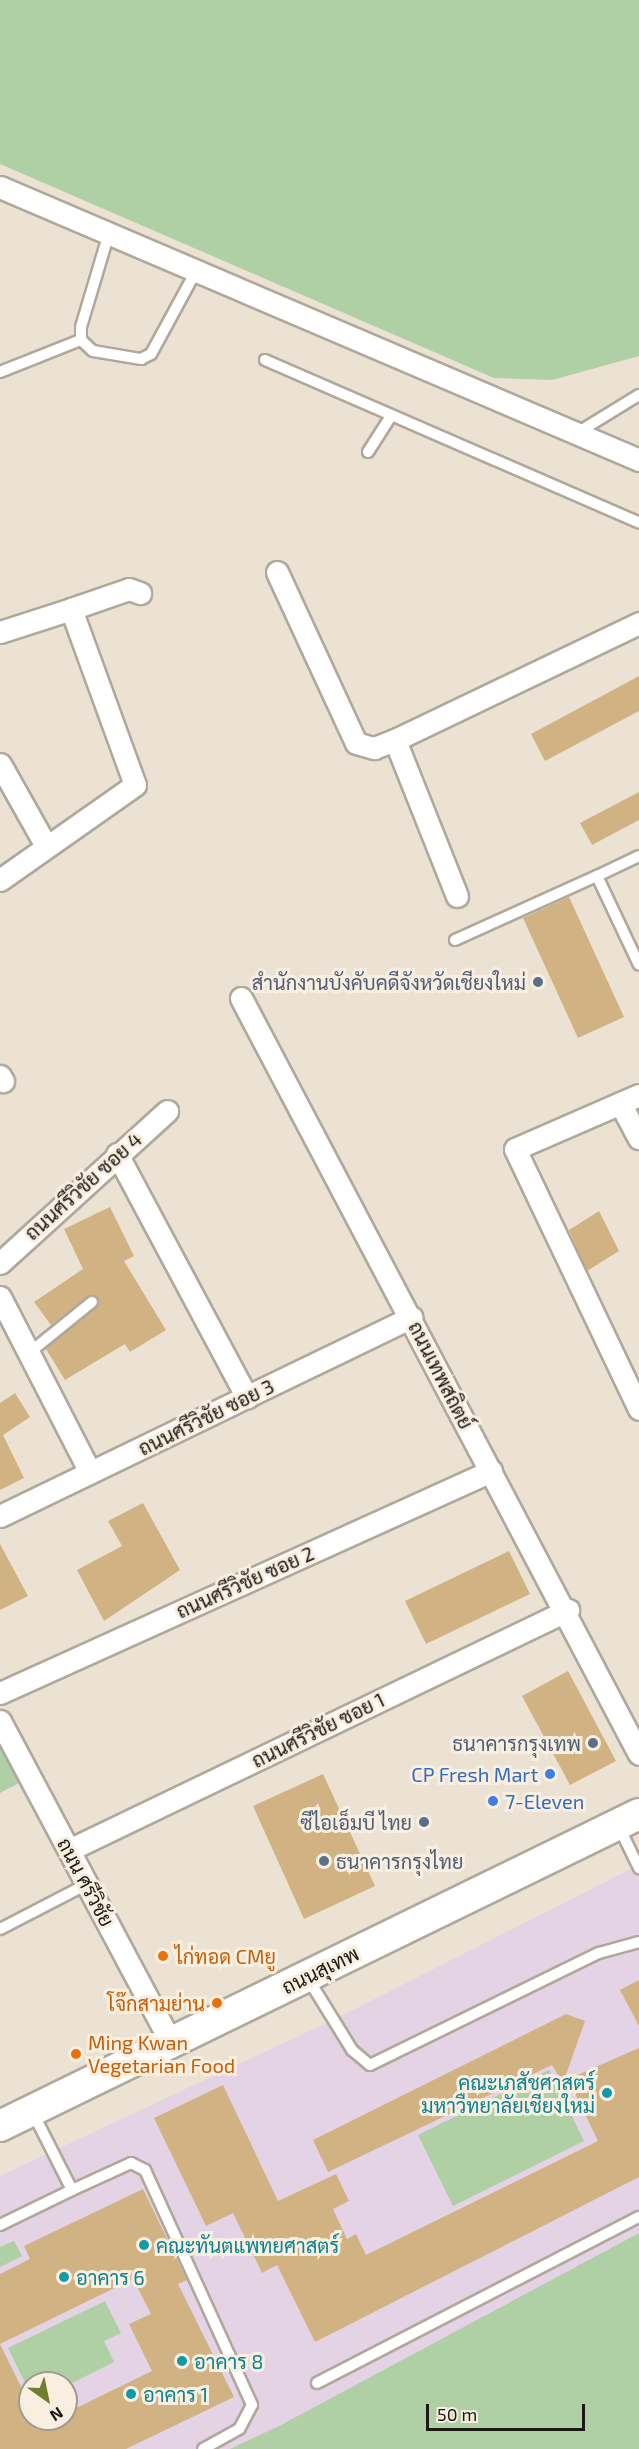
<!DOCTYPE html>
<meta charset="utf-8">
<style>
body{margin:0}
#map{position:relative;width:639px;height:2449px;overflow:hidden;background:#ebe2d4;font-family:"Exo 2",Sarabun,sans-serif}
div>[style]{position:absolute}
.education>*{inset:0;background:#e3d3e5}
.green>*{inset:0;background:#afd0a5}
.building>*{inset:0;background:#d1b383}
.roads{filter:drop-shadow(2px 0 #b0a89a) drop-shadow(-2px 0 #b0a89a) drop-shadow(0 2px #b0a89a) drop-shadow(0 -2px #b0a89a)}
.service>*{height:10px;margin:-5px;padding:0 5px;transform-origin:5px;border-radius:5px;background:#fff}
.minor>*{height:21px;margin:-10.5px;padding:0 10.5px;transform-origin:10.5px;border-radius:10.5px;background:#fff}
.secondary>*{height:30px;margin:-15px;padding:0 15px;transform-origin:15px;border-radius:15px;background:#fff}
.dots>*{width:16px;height:16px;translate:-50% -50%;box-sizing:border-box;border:3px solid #f9efe1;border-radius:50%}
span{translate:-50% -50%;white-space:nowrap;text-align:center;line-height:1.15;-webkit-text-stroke:6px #f9efe1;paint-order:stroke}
.service-label{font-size:20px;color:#4e5e75}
.right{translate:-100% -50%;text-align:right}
.left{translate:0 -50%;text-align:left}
.street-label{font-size:20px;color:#1c1914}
.shop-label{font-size:20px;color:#366cbe}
.food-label{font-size:20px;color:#c56008}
.culture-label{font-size:20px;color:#0d838f}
.north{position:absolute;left:18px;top:2371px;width:60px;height:60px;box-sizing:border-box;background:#f9efe1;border:2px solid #a1998f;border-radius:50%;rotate:147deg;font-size:16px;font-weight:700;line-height:24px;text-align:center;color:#1c1914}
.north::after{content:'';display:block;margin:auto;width:21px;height:27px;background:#707f2d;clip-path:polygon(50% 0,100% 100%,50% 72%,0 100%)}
.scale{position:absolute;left:426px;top:2404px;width:159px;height:27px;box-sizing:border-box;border:3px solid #1c1914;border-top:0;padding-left:8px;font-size:18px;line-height:21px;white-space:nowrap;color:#1c1914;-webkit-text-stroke:4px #f9efe1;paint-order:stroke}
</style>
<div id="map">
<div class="education">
<i style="clip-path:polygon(evenodd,639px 1865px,639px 2449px,0 2449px,0 2176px,335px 2019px,639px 1865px,30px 2383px,66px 2383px,66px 2419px,30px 2419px,30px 2383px)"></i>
</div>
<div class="green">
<i style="clip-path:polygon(0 0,639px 0,639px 356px,552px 380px,494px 378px,0 164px)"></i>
<i style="clip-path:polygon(0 1745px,21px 1782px,0 1793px)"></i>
<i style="clip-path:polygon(549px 2070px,584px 2141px,453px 2206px,418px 2135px)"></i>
<i style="clip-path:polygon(639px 2233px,639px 2449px,230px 2449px,281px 2425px)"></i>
<i style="clip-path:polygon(14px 2241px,22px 2256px,0 2267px,0 2247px)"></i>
<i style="clip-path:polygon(105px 2301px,121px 2333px,104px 2341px,114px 2362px,66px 2386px,30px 2383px,30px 2393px,8px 2348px)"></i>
</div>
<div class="building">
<i style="clip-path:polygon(639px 676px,639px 711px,545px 761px,531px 734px)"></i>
<i style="clip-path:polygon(639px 792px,639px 820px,592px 845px,580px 823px)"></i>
<i style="clip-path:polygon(569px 897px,624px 1017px,578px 1038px,523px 918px)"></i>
<i style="clip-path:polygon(110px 1207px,134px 1256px,124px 1261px,166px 1330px,130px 1352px,125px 1344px,65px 1380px,46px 1349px,99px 1300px,88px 1296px,51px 1325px,34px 1302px,83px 1269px,64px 1229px)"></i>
<i style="clip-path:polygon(599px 1211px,619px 1251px,587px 1271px,569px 1230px)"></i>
<i style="clip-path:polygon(15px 1393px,30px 1417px,3px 1435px,24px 1478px,0 1490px,0 1403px)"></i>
<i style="clip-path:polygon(143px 1503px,180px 1570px,104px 1621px,77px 1570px,122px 1546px,108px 1521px)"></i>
<i style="clip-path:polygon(0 1544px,28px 1596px,0 1610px)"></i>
<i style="clip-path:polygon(509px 1551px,530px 1594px,426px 1644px,405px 1601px)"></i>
<i style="clip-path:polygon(568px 1671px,616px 1761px,570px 1785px,522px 1696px)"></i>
<i style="clip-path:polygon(323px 1774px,375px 1886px,304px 1919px,253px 1806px)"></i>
<i style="clip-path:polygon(639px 1980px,639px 2026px,620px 1990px)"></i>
<i style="clip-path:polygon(566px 2014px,585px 2021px,563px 2083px,552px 2065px,328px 2172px,313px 2140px)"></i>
<i style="clip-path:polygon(639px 2048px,639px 2177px,315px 2342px,277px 2265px,262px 2273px,233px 2213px,206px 2226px,154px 2118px,223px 2085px,278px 2201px,336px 2174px,349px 2201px,333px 2209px,347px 2239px,356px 2234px,366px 2255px,598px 2141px,568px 2079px)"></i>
<i style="clip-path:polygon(evenodd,143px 2189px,187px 2280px,178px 2284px,234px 2397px,126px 2449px,0 2449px,0 2274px,30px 2259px,24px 2246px,143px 2189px,133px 2279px,151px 2314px,129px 2324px,152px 2371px,66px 2413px,66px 2419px,40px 2426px,30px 2419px,30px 2405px,0 2344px,133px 2279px)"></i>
</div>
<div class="roads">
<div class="service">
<i style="left:109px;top:233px;width:98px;rotate:106.6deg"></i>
<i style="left:81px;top:327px;width:13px;rotate:90deg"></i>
<i style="left:81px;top:340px;width:16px;rotate:43deg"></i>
<i style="left:93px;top:351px;width:49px;rotate:9.5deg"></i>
<i style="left:141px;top:359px;width:11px;rotate:-27deg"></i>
<i style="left:151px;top:354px;width:94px;rotate:-61.5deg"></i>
<i style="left:265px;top:360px;width:408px;rotate:23.5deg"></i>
<i style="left:0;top:372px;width:87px;rotate:-21.6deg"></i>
<i style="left:577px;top:433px;width:73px;rotate:-31.5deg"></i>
<i style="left:368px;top:452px;width:43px;rotate:-57.4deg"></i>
<i style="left:639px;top:856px;width:47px;rotate:154.5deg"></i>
<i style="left:597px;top:876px;width:98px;rotate:64.7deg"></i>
<i style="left:455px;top:940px;width:156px;rotate:-24.3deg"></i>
<i style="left:29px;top:1353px;width:81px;rotate:-39deg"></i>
<i style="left:619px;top:1827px;width:46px;rotate:64deg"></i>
<i style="left:0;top:1929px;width:98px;rotate:-27.3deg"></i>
<i style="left:307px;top:1977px;width:86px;rotate:58.3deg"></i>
<i style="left:352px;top:2050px;width:23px;rotate:40deg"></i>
<i style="left:370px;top:2065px;width:255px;rotate:-26.1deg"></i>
<i style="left:599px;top:1953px;width:41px;rotate:-15.4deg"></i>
<i style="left:33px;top:2113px;width:86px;rotate:63.1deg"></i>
<i style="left:72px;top:2190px;width:65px;rotate:-24.6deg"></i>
<i style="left:131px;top:2163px;width:16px;rotate:27deg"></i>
<i style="left:145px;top:2170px;width:258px;rotate:65.5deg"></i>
<i style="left:252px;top:2405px;width:27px;rotate:118deg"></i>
<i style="left:239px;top:2429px;width:41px;rotate:150.9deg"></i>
<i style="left:0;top:2225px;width:80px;rotate:-25.9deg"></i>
<i style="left:317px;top:2383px;width:362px;rotate:-27.3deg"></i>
</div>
<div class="minor">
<i style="left:0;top:187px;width:695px;rotate:23.13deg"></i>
<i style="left:277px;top:572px;width:188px;rotate:65.2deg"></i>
<i style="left:356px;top:743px;width:19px;rotate:16deg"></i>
<i style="left:374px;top:748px;width:22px;rotate:-21deg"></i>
<i style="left:71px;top:609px;width:61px;rotate:-19deg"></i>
<i style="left:129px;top:589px;width:12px;rotate:20deg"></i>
<i style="left:0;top:632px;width:75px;rotate:-17.9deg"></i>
<i style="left:71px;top:609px;width:187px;rotate:70deg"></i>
<i style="left:135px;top:785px;width:165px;rotate:144.9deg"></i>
<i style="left:0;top:764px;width:94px;rotate:60.7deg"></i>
<i style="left:457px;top:896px;width:168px;rotate:-111.7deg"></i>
<i style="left:395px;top:740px;width:271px;rotate:-25.6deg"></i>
<i style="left:241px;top:998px;width:854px;rotate:62.24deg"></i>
<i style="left:0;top:1076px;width:6px;rotate:59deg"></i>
<i style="left:639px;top:1095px;width:135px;rotate:156.5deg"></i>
<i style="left:515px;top:1149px;width:288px;rotate:64.5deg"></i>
<i style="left:620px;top:1103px;width:40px;rotate:62deg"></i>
<i style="left:117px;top:1154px;width:276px;rotate:61.9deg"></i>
<i style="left:0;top:1263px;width:226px;rotate:-42.3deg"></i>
<i style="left:0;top:1297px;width:197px;rotate:62.8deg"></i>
<i style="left:0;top:1516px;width:457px;rotate:-25.8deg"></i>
<i style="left:0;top:1693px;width:539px;rotate:-24.33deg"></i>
<i style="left:0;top:1721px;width:365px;rotate:62deg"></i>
<i style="left:69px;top:1850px;width:554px;rotate:-25.69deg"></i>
</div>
<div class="secondary">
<i style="left:0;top:2126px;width:711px;rotate:-26.02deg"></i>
</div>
</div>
<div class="dots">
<i style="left:538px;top:982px;background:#5c6f8a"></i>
<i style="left:593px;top:1743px;background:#5c6f8a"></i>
<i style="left:550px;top:1774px;background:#3f7fe0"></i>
<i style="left:493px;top:1801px;background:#3f7fe0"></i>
<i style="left:424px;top:1822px;background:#5c6f8a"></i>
<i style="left:324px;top:1861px;background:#5c6f8a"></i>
<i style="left:163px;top:1956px;background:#e8710a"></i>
<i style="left:217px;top:2003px;background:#e8710a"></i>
<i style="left:76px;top:2054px;background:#e8710a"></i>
<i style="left:607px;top:2093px;background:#0f9aa8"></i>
<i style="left:144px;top:2245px;background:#0f9aa8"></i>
<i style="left:64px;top:2277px;background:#0f9aa8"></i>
<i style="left:182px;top:2361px;background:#0f9aa8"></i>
<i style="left:131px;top:2394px;background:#0f9aa8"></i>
</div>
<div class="service-label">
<span class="right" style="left:526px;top:982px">สำนักงานบังคับคดีจังหวัดเชียงใหม่</span>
<span class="right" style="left:581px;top:1743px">ธนาคารกรุงเทพ</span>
<span class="right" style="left:412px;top:1822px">ซีไอเอ็มบี ไทย</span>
<span class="left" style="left:336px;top:1861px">ธนาคารกรุงไทย</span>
</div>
<div class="street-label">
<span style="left:83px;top:1186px;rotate:-42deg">ถนนศรีวิชัย ซอย 4</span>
<span style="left:441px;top:1375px;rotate:63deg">ถนนเทพสถิตย์</span>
<span style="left:206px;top:1417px;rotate:-26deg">ถนนศรีวิชัย ซอย 3</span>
<span style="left:245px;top:1582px;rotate:-24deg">ถนนศรีวิชัย ซอย 2</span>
<span style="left:318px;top:1730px;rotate:-26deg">ถนนศรีวิชัย ซอย 1</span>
<span style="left:86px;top:1882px;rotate:62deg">ถนน ศรีวิชัย</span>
<span style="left:320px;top:1970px;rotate:-26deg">ถนนสุเทพ</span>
</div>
<div class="shop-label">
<span class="right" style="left:538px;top:1774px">CP Fresh Mart</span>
<span class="left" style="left:505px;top:1801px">7-Eleven</span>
</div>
<div class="food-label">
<span class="left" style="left:175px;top:1956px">ไก่ทอด CMยู</span>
<span class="right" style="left:205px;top:2003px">โจ๊กสามย่าน</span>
<span class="left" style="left:88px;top:2054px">Ming Kwan<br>Vegetarian Food</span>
</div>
<div class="culture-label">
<span class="right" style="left:595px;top:2094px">คณะเภสัชศาสตร์<br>มหาวืทยาลัยเชียงใหม่</span>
<span class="left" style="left:156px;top:2245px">คณะทันตแพทยศาสตร์</span>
<span class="left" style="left:76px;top:2277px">อาคาร 6</span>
<span class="left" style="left:194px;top:2361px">อาคาร 8</span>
<span class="left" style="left:143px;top:2394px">อาคาร 1</span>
</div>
<div class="north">N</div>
<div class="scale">50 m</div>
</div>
